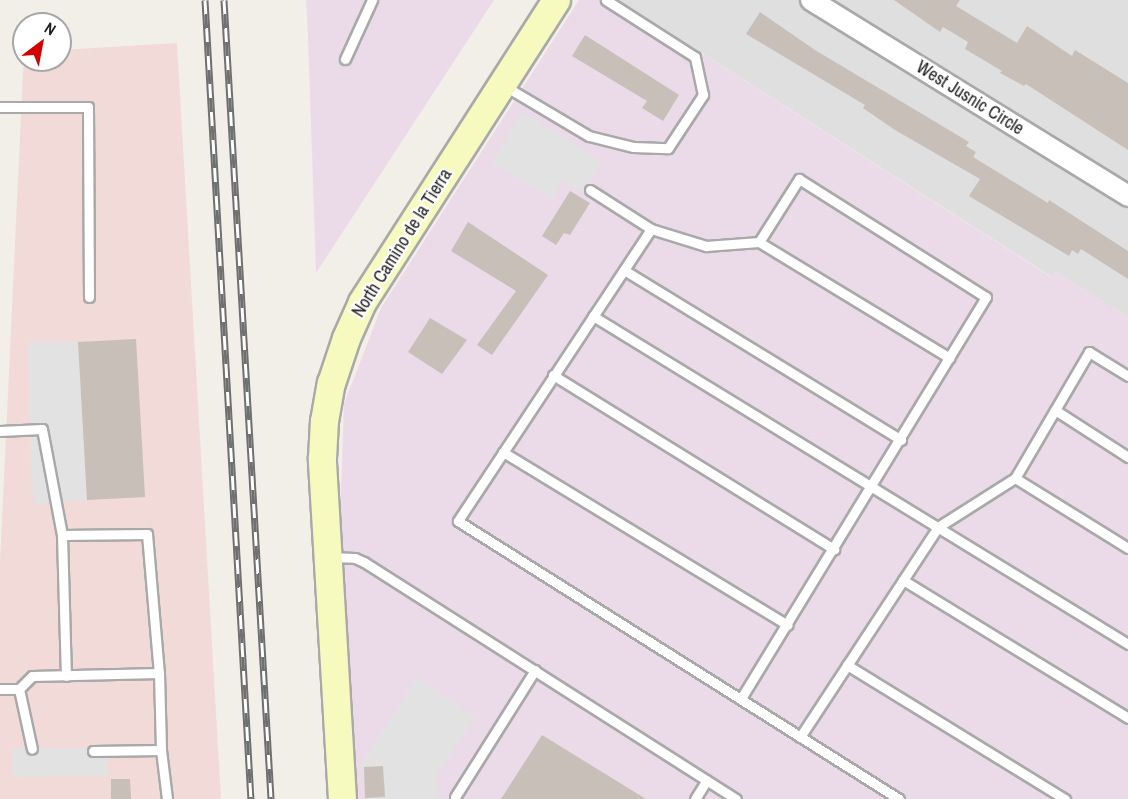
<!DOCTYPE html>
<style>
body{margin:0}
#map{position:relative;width:1128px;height:799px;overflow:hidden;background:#f2efe9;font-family:"Archivo Narrow",sans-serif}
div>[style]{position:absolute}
.residential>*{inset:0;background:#e0dfdf}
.commercial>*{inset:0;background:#f2dad9}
.industrial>*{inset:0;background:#ebdbe8}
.parking>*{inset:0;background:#e2e2e2}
.building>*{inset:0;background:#c7bfb8}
.roads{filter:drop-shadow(2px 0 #a9a9a9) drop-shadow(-2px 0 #a9a9a9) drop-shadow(0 2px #a9a9a9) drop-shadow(0 -2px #a9a9a9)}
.lane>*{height:9px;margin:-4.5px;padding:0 4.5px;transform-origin:4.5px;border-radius:4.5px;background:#fff}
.street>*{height:20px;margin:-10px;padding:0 10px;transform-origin:10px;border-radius:10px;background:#fff}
.secondary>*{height:27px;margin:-13.5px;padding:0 13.5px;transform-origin:13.5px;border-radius:13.5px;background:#f7fabf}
.rail>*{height:7px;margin-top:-3.5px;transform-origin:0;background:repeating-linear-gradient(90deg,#fff 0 14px,#707070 0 28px);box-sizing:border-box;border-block:2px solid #707070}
span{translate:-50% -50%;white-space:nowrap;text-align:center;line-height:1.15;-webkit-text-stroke:4.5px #fff;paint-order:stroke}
.street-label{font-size:18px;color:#222}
.north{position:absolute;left:12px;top:12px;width:60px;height:60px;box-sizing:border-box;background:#fff;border:2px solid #a7a7a7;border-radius:50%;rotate:32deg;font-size:16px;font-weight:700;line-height:24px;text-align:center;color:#222}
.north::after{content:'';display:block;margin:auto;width:21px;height:27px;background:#d40000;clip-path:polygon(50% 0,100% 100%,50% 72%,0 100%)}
</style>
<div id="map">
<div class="residential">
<i style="clip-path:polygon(619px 0,1128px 0,1128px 317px,1055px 272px,1052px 277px)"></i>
</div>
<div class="commercial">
<i style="clip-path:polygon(177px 43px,221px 799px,0 799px,0 563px,24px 52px,24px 60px,60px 60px,60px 50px)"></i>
</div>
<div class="industrial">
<i style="clip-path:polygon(306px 0,494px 0,316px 273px,308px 36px)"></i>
<i style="clip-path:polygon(579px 0,619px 0,1051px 277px,1055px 272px,1128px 317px,1128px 799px,357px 799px,340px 520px,344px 404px,381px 308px)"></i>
</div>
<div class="parking">
<i style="clip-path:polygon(522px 111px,601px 162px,582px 192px,563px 181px,551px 199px,492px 162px)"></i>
<i style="clip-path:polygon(27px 342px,78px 342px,87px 500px,33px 504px)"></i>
<i style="clip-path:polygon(417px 678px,475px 717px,437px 775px,439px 799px,366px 799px,363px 761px)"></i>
<i style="clip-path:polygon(12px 748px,107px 748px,108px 776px,12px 777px)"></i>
</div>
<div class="building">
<i style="clip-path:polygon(894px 0,960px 0,956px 6px,1017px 43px,1027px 26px,1072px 56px,1075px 50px,1128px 83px,1128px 150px,1026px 84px,1024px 86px,1000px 73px,1002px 71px,965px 49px,968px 42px,943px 27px,940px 32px)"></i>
<i style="clip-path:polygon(760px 12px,815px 50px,969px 142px,966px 146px,976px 152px,973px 157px,1048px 203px,1049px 200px,1128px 251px,1128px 279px,1081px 249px,1078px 254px,1072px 250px,1069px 256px,969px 196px,980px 179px,895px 130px,863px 108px,865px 105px,746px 34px)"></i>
<i style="clip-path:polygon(585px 35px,679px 95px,663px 121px,642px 108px,647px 101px,572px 56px)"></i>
<i style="clip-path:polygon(570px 191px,590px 203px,570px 235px,564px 233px,556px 245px,542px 236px)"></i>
<i style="clip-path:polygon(468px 222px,548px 275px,492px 355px,477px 345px,516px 291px,451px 251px)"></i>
<i style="clip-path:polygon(430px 318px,467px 340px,442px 374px,408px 352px)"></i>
<i style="clip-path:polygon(136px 339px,145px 497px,87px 500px,78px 342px)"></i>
<i style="clip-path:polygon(542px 735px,646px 799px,501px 799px)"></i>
<i style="clip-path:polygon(383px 766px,385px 797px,365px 798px,364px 767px)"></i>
<i style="clip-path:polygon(111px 779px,130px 779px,131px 799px,111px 799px)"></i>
</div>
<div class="roads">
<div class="lane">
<i style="left:345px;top:59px;width:65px;rotate:-65.4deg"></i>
<i style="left:503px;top:85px;width:100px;rotate:30.7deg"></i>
<i style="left:589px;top:136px;width:45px;rotate:14deg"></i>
<i style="left:633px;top:147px;width:35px;rotate:2deg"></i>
<i style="left:668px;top:148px;width:64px;rotate:-56.6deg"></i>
<i style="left:703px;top:95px;width:39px;rotate:-102deg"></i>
<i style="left:695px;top:57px;width:106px;rotate:-147.4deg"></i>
<i style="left:0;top:107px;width:88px"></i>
<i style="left:88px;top:107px;width:190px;rotate:89.7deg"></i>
<i style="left:590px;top:190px;width:72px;rotate:32.6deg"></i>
<i style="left:651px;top:229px;width:350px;rotate:123.5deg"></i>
<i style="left:458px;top:521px;width:521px;rotate:32.23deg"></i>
<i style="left:651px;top:229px;width:58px;rotate:17.2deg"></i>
<i style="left:706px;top:246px;width:53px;rotate:-4.3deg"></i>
<i style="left:759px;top:242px;width:75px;rotate:-57.6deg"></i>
<i style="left:799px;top:179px;width:221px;rotate:32.3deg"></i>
<i style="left:986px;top:297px;width:471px;rotate:121.4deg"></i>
<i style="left:759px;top:242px;width:223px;rotate:31.3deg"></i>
<i style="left:624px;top:270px;width:325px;rotate:31.5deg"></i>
<i style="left:593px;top:316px;width:628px;rotate:31.51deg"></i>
<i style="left:553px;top:375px;width:331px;rotate:31.8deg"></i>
<i style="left:1128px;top:376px;width:46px;rotate:-148.4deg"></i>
<i style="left:1089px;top:352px;width:146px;rotate:120.4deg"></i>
<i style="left:1015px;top:478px;width:133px;rotate:31.8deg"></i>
<i style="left:1055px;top:410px;width:87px;rotate:32.8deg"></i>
<i style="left:0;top:431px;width:42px;rotate:-2.7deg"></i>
<i style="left:42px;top:429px;width:108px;rotate:79.3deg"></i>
<i style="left:62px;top:535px;width:85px;rotate:-0.7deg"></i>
<i style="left:147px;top:534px;width:140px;rotate:85.1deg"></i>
<i style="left:503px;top:452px;width:333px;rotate:31.3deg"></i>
<i style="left:62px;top:535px;width:141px;rotate:88.4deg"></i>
<i style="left:330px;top:557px;width:25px;rotate:2deg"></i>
<i style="left:355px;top:558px;width:10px;rotate:24deg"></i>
<i style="left:364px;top:562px;width:441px;rotate:32.5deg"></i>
<i style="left:903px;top:580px;width:264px;rotate:31.5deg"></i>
<i style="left:847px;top:665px;width:256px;rotate:31.6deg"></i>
<i style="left:0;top:689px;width:19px"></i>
<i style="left:19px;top:689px;width:18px;rotate:-45deg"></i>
<i style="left:32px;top:676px;width:127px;rotate:-1.4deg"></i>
<i style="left:159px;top:673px;width:77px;rotate:88.5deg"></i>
<i style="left:161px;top:750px;width:49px;rotate:83deg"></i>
<i style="left:19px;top:689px;width:61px;rotate:77.8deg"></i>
<i style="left:800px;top:737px;width:251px;rotate:-56.7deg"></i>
<i style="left:938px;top:527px;width:91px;rotate:-32.5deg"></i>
<i style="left:93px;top:751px;width:68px;rotate:-0.8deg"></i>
<i style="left:455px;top:797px;width:150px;rotate:-57.8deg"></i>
<i style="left:695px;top:799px;width:22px;rotate:-58deg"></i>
</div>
<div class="street">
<i style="left:811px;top:0;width:373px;rotate:31.7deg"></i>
</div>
<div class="secondary">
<i style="left:342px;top:799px;width:342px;rotate:-93.4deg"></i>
<i style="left:322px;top:458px;width:37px;rotate:-87deg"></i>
<i style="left:324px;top:421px;width:39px;rotate:-80deg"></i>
<i style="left:331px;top:383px;width:47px;rotate:-71.6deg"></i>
<i style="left:346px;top:338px;width:39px;rotate:-66deg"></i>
<i style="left:362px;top:302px;width:359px;rotate:-57.3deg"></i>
</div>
</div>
<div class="rail">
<i style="left:205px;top:0;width:800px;rotate:86.71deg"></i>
<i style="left:224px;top:0;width:800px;rotate:86.63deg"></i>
</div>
<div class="street-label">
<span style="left:970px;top:98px;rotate:32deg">West Jusnic Circle</span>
<span style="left:402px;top:243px;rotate:-58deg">North Camino de la Tierra</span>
</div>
<div class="north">N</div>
</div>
